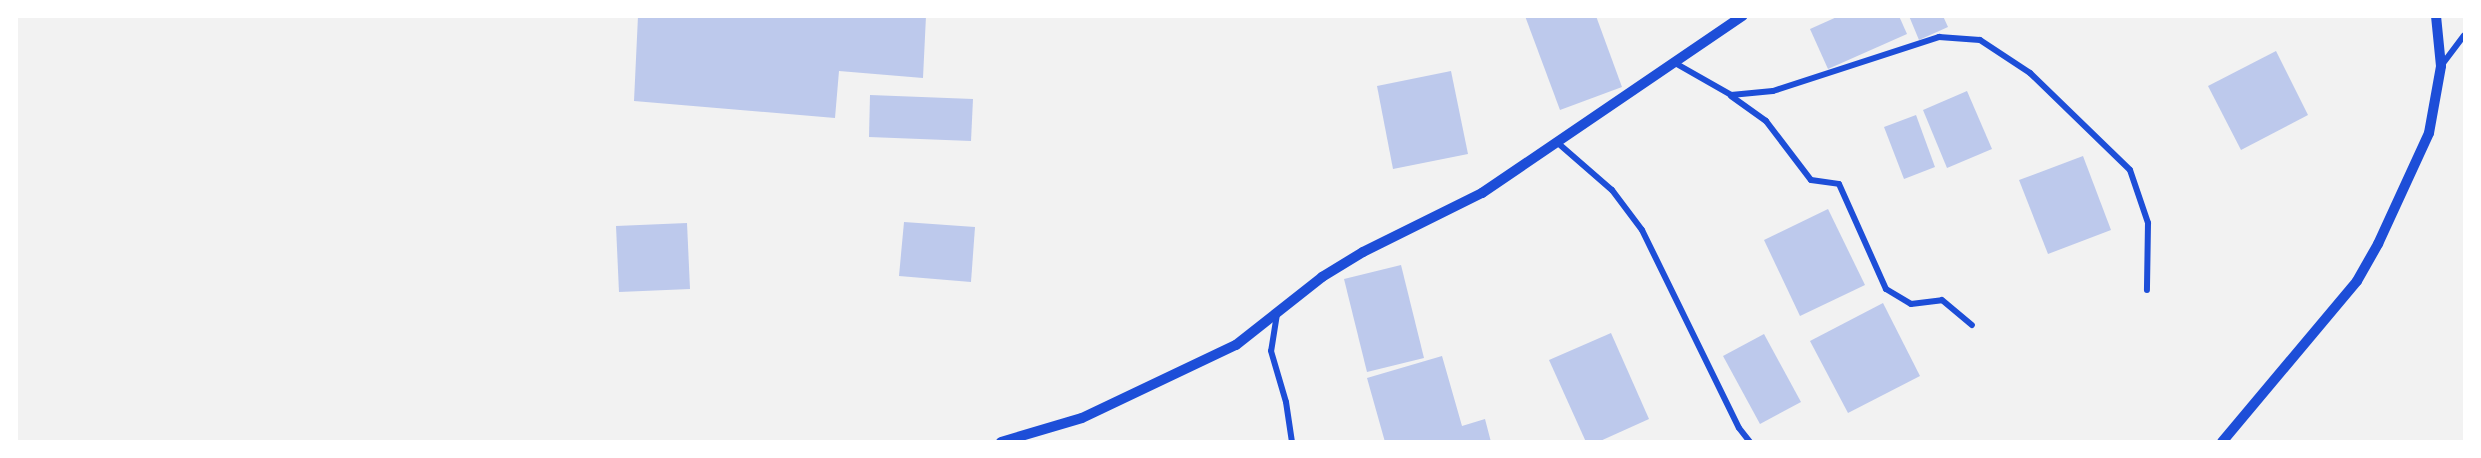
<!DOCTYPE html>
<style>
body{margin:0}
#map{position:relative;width:2481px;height:458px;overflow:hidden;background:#f2f2f2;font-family:Quicksand,sans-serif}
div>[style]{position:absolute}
.building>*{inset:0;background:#bdc9ec}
.minor>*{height:6px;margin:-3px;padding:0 3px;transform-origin:3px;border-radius:3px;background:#1d4ed8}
.tertiary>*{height:10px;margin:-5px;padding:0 5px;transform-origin:5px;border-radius:5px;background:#1d4ed8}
span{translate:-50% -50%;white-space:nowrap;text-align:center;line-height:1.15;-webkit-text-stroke:4.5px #fff;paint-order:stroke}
.frame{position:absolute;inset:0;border:18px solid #fff;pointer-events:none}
</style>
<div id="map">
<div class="building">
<i style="clip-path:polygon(638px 16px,926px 16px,923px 78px,839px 71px,835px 118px,634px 101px)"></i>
<i style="clip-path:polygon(1525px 16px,1596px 16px,1622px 87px,1560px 110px)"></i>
<i style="clip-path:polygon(1839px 16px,1899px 16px,1907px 34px,1828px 69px,1810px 29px)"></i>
<i style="clip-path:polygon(1909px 16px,1943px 16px,1948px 27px,1919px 40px)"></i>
<i style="clip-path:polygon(2276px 51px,2308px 115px,2241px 150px,2208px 86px)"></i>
<i style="clip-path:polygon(1451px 71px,1468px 154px,1393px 169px,1377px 86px)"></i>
<i style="clip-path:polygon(1967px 91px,1992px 149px,1947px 168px,1923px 110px)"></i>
<i style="clip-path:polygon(870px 95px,973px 99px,971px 141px,869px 137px)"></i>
<i style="clip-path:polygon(1916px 115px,1935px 167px,1904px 179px,1884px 127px)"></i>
<i style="clip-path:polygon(2083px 156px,2111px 230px,2048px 254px,2019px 180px)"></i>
<i style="clip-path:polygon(1828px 209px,1865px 285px,1800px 316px,1764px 240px)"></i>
<i style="clip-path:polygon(904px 222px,975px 227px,971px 282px,899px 276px)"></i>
<i style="clip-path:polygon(687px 223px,690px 289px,619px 292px,616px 226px)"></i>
<i style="clip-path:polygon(1401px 265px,1424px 358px,1367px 372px,1344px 279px)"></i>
<i style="clip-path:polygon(1883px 303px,1920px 376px,1848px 413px,1810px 341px)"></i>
<i style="clip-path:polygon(1611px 333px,1649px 419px,1598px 442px,1586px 442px,1549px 360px)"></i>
<i style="clip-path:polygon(1764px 334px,1801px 402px,1760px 424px,1723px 356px)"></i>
<i style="clip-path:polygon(1442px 356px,1462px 426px,1485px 419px,1491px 442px,1385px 442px,1367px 378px)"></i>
</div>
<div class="minor">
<i style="left:1675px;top:63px;width:64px;rotate:29.7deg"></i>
<i style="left:1731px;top:95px;width:42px;rotate:-5.4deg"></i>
<i style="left:1773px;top:91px;width:175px;rotate:-18deg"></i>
<i style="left:1939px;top:37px;width:41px;rotate:4.2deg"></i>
<i style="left:1980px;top:40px;width:60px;rotate:33.4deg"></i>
<i style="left:2030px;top:73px;width:139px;rotate:44.1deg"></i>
<i style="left:2130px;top:170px;width:56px;rotate:71.2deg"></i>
<i style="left:2148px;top:223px;width:67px;rotate:90.9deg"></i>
<i style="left:2441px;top:66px;width:38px;rotate:-53deg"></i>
<i style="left:1731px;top:96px;width:43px;rotate:35.5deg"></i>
<i style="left:1766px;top:121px;width:74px;rotate:52.7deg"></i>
<i style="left:1811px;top:180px;width:28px;rotate:8deg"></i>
<i style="left:1839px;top:184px;width:115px;rotate:65.9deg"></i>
<i style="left:1886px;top:289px;width:29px;rotate:31deg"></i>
<i style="left:1911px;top:304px;width:31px;rotate:-7deg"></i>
<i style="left:1942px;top:300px;width:39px;rotate:40deg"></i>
<i style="left:1559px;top:144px;width:70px;rotate:41deg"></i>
<i style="left:1612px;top:190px;width:50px;rotate:53.1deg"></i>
<i style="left:1642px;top:230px;width:220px;rotate:63.9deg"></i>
<i style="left:1739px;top:428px;width:18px;rotate:52deg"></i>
<i style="left:1277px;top:314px;width:37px;rotate:99deg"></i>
<i style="left:1271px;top:351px;width:53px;rotate:73.6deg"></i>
<i style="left:1286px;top:402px;width:40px;rotate:81.5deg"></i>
</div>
<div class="tertiary">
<i style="left:1001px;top:442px;width:84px;rotate:-16.5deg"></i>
<i style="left:1082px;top:418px;width:170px;rotate:-25.4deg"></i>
<i style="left:1236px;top:345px;width:110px;rotate:-38.3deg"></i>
<i style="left:1322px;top:277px;width:48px;rotate:-31.4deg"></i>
<i style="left:1363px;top:252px;width:133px;rotate:-26.4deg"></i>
<i style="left:1482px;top:193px;width:315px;rotate:-34.2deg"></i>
<i style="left:2222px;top:442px;width:210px;rotate:-50deg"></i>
<i style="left:2357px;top:281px;width:43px;rotate:-60.4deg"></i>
<i style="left:2378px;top:244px;width:122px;rotate:-65.3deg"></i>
<i style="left:2429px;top:133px;width:68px;rotate:-79.8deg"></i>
<i style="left:2441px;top:66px;width:50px;rotate:-95.7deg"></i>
</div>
<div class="frame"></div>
</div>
